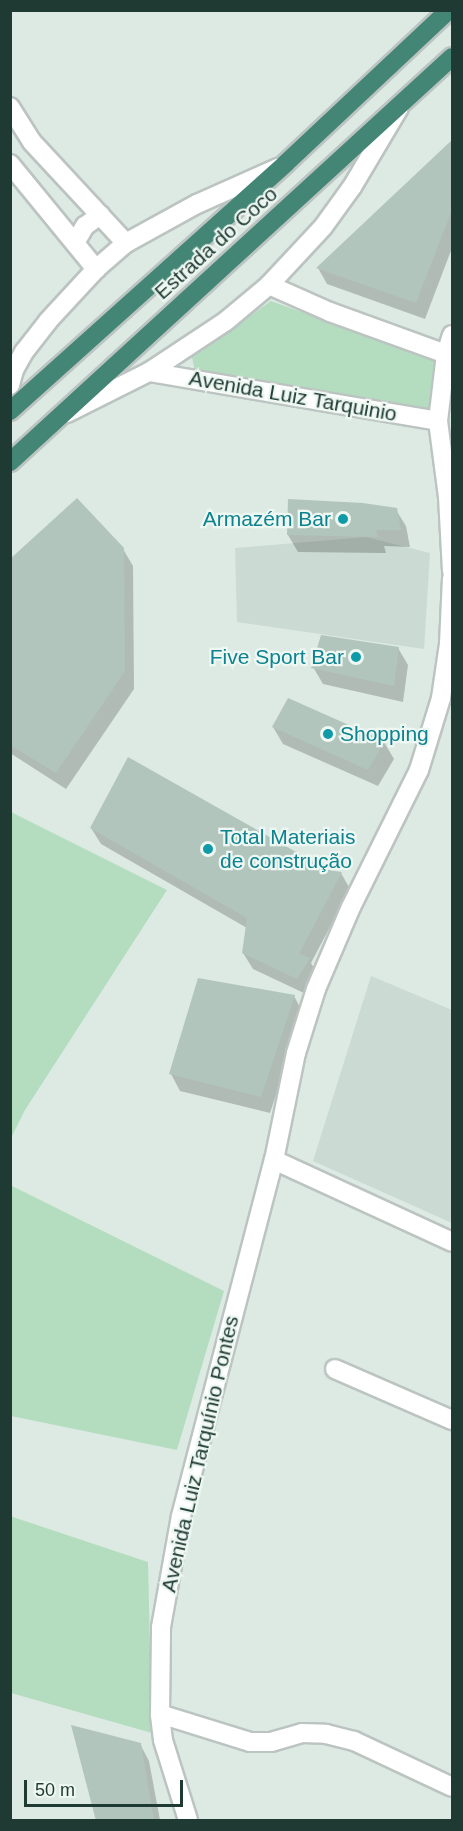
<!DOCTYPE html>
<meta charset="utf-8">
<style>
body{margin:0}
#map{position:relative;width:463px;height:1831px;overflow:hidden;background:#ddeae4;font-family:Arial,sans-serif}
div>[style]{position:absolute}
.built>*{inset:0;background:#cbdad3}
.green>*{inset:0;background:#b4ddbf}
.shadow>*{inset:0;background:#0003}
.building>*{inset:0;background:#b2c5bd}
.roads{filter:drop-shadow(2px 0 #bcc4c2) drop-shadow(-2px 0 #bcc4c2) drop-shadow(0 2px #bcc4c2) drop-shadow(0 -2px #bcc4c2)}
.minor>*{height:18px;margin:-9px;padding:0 9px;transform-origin:9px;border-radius:9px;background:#fff}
.tertiary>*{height:18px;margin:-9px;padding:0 9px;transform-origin:9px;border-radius:9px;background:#fff}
.trunk>*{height:18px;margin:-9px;padding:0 9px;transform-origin:9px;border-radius:9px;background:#448676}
.dots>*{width:16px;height:16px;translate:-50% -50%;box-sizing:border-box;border:3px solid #eef7f2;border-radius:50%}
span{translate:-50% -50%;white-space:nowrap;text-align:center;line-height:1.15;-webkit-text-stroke:4.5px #eef7f2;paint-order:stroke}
.street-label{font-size:21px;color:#1e3a33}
.culture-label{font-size:21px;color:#0d838f}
.right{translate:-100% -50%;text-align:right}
.left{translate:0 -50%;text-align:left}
.frame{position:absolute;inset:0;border:12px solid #1e3a33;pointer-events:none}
.scale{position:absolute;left:24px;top:1780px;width:159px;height:27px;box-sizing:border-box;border:3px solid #1e3a33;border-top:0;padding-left:8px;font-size:18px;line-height:21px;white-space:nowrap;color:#1e3a33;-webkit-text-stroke:4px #eef7f2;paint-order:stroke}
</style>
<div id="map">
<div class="built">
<i style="clip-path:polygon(366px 537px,430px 553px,424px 649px,237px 622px,235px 548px)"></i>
<i style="clip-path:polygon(371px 976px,452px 1010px,452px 1223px,313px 1161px)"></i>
</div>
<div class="green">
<i style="clip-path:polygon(271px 301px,437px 361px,428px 413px,195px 372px,192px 357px)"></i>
<i style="clip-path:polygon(11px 812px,167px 890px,25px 1110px,11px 1138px)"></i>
<i style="clip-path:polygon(10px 1185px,224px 1291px,177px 1450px,11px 1416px)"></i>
<i style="clip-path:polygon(10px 1516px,148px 1562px,152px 1733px,11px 1693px)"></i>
</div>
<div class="shadow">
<i style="clip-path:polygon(452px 141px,452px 248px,425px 319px,327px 284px,318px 268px)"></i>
<i style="clip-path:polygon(396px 510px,406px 526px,410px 547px,384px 546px,386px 553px,298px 552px,288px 535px)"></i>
<i style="clip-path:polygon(123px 549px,133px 566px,134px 689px,66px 789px,10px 753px,10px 561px)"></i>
<i style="clip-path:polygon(398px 648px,408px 665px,403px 702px,323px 684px,313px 667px)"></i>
<i style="clip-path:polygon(273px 727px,384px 742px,394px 759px,378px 786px,283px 744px)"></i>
<i style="clip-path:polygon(91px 828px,341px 873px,350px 889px,311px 963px,318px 975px,306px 994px,253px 969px,243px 953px,247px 928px,101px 844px)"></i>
<i style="clip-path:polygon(294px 996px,303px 1013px,270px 1113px,180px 1091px,171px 1074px)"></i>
<i style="clip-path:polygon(140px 1744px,149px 1761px,160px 1820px,97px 1820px)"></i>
</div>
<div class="building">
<i style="clip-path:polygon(453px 139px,453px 207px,416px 303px,316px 268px)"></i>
<i style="clip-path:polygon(77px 498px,124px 548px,125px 671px,56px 773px,10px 745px,10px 559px)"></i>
<i style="clip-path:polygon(288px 499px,363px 503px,397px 508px,401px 530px,376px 530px,378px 537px,287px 535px)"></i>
<i style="clip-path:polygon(321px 635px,399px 647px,394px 686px,311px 668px)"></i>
<i style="clip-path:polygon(288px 698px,385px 741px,368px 770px,272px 727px)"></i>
<i style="clip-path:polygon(128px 757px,328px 870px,342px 872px,299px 954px,310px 958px,297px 979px,242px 953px,247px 918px,90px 828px)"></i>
<i style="clip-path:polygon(198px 978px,295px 995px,261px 1097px,169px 1074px)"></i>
<i style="clip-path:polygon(71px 1725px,141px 1743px,154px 1821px,96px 1821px)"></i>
</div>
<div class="roads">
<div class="minor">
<i style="left:10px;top:107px;width:41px;rotate:57.8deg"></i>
<i style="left:32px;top:142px;width:138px;rotate:47.1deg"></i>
<i style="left:10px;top:164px;width:136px;rotate:50.7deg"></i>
<i style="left:75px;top:243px;width:20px;rotate:-60deg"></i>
<i style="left:85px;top:226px;width:19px;rotate:-36deg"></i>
<i style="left:10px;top:385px;width:16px;rotate:-75deg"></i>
<i style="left:14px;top:370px;width:21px;rotate:-61deg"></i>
<i style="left:24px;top:352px;width:39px;rotate:-52deg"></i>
<i style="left:48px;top:321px;width:71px;rotate:-47.3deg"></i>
<i style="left:96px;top:269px;width:40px;rotate:-41deg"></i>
<i style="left:126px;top:243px;width:81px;rotate:-28.8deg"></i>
<i style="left:197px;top:204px;width:89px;rotate:-24deg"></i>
<i style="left:335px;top:1369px;width:128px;rotate:23.6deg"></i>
<i style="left:160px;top:1714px;width:94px;rotate:17.3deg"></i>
<i style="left:250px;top:1742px;width:21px"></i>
<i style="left:271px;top:1742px;width:32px;rotate:-16deg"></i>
<i style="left:302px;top:1733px;width:24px;rotate:2deg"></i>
<i style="left:326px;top:1734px;width:29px;rotate:14deg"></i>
<i style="left:354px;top:1741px;width:108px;rotate:25.1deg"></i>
</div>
<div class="tertiary">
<i style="left:269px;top:285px;width:67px;rotate:23.9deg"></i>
<i style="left:330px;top:312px;width:123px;rotate:19.9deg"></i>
<i style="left:452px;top:335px;width:20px;rotate:108deg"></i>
<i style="left:446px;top:354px;width:67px;rotate:96.8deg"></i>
<i style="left:438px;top:421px;width:77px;rotate:82.5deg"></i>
<i style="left:448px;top:497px;width:74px;rotate:86.9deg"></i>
<i style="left:149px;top:372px;width:293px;rotate:9.6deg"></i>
<i style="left:67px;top:413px;width:92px;rotate:-26.6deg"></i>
<i style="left:149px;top:372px;width:92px;rotate:-33.5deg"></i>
<i style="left:226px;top:321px;width:56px;rotate:-39.9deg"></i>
<i style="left:269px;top:285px;width:79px;rotate:-47deg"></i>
<i style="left:323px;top:227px;width:49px;rotate:-54.1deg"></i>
<i style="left:352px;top:187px;width:92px;rotate:-59.3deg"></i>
<i style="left:274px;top:1160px;width:196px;rotate:24.7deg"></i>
<i style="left:188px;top:1820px;width:84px;rotate:-107.4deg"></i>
<i style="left:163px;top:1740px;width:26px;rotate:-97deg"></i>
<i style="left:160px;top:1714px;width:87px;rotate:-89.3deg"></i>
<i style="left:161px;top:1627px;width:113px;rotate:-79.8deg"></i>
<i style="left:181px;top:1516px;width:368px;rotate:-75.4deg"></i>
<i style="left:274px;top:1160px;width:109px;rotate:-78.4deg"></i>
<i style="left:296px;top:1053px;width:67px;rotate:-72.6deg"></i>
<i style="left:316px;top:989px;width:89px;rotate:-66.9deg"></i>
<i style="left:351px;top:907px;width:153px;rotate:-63.6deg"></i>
<i style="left:419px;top:770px;width:75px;rotate:-73deg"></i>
<i style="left:441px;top:698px;width:55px;rotate:-81.6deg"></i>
<i style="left:449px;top:644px;width:66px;rotate:-87.4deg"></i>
</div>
<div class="trunk">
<i style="left:10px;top:411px;width:370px;rotate:-41.9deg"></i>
<i style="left:285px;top:164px;width:225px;rotate:-43.2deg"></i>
<i style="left:10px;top:462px;width:599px;rotate:-42.5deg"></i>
</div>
</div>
<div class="dots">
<i style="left:343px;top:519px;background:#0f9aa8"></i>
<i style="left:356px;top:657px;background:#0f9aa8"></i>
<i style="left:328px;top:734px;background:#0f9aa8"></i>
<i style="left:208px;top:849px;background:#0f9aa8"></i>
</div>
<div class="street-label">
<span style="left:216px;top:243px;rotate:-42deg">Estrada do Coco</span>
<span style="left:293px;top:396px;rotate:10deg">Avenida Luiz Tarquinio</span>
<span style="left:200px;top:1454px;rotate:-77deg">Avenida Luiz Tarquínio Pontes</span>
</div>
<div class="culture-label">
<span class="right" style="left:331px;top:519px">Armazém Bar</span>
<span class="right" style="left:344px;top:657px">Five Sport Bar</span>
<span class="left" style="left:340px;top:734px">Shopping</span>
<span class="left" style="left:220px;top:849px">Total Materiais<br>de construção</span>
</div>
<div class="frame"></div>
<div class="scale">50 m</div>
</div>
